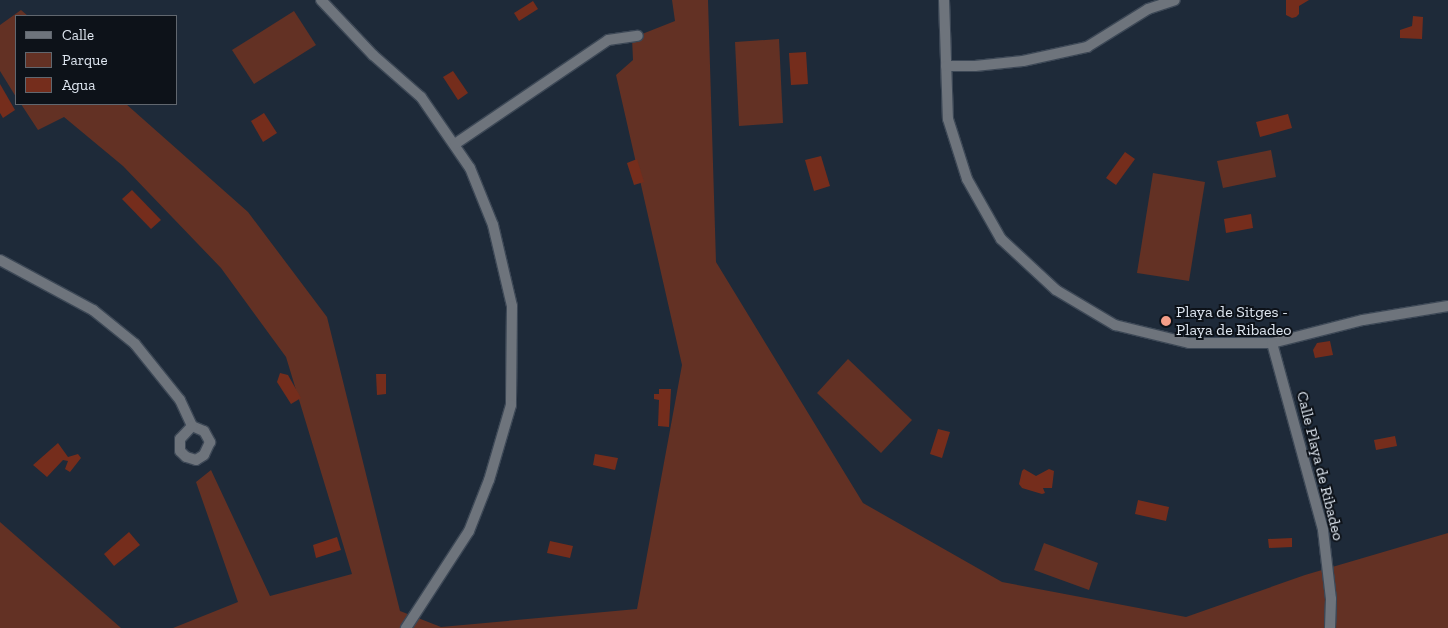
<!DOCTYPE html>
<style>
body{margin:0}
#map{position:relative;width:1448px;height:628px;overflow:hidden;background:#1e2a39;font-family:"Zilla Slab",serif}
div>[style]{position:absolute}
.green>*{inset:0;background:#633124}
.water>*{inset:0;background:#752d1c}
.roads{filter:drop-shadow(1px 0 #3d4856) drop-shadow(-1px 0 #3d4856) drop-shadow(0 1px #3d4856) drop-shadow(0 -1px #3d4856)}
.street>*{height:10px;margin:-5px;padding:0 5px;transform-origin:5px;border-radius:5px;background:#6e747c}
.dots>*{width:14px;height:14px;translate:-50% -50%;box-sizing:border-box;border:2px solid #0d1219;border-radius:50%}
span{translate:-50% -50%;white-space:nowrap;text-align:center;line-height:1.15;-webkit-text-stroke:4px #0d1219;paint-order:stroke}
.poi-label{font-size:16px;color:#dfe7f1}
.left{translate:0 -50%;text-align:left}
.street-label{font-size:16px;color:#dfe7f1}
.legend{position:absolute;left:15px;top:15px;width:162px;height:90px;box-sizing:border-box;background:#0d1219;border:1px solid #61676f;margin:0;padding:6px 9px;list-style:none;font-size:15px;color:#dfe7f1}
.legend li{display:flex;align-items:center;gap:10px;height:25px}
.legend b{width:25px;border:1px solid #61676f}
</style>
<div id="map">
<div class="green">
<i style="clip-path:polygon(672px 0,708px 0,716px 262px,863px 503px,1002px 582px,1186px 617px,1305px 575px,1448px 533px,1448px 628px,173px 628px,238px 602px,196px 482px,211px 470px,270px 596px,352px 574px,286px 357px,221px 268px,123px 166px,64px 117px,38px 130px,21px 104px,126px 104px,248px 212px,327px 317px,400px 611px,441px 627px,637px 609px,682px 365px,616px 75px,633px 60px,632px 38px,675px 21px)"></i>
<i style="clip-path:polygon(21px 10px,28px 16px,16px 16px,16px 97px,0 71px,0 25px)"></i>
<i style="clip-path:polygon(294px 11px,316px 45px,254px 84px,232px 50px)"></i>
<i style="clip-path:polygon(779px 39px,783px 123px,739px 126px,735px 42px)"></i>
<i style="clip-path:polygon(1271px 150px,1276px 177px,1223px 188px,1217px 161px)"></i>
<i style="clip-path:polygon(1153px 173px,1205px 182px,1189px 281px,1137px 273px)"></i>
<i style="clip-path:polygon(848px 359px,912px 420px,881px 453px,817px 393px)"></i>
<i style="clip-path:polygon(0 522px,121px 628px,0 628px)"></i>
<i style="clip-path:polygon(1044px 543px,1098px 563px,1089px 590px,1034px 570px)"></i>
</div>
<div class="water">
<i style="clip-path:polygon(1286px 0,1309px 0,1299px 6px,1299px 14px,1296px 17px,1292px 18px,1286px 15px)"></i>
<i style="clip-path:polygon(533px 1px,538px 9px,519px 21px,514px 13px)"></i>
<i style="clip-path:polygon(1413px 16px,1423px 17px,1422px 39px,1400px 38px,1400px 30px,1412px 26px)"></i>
<i style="clip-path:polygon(806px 52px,808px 84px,791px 85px,789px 53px)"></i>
<i style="clip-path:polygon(453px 71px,468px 93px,458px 100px,443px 77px)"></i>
<i style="clip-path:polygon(0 84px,15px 110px,3px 118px,0 113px)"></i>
<i style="clip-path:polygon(264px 113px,277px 133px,263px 142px,251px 121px)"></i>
<i style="clip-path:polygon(1288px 114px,1292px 128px,1260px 137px,1256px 122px)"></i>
<i style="clip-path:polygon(1125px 152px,1135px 159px,1116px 185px,1106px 178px)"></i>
<i style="clip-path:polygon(821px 156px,830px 186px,814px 191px,805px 160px)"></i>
<i style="clip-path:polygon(637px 159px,644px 182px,634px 185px,627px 163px)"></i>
<i style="clip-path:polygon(132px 190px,161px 220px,151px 229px,122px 199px)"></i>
<i style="clip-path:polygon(1251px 214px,1253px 228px,1226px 233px,1224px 219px)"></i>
<i style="clip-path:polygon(1330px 341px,1333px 355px,1315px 358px,1313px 350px,1317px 343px)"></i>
<i style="clip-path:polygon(280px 373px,288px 375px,301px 398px,291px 404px,277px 382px)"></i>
<i style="clip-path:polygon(376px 374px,386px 374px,386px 394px,377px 395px)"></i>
<i style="clip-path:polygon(659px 389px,671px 389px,669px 427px,658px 426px,659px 400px,654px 399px,654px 394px,659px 394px)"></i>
<i style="clip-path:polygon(938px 429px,950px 432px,942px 458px,930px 454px)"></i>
<i style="clip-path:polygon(1395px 436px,1397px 446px,1376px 450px,1374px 440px)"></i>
<i style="clip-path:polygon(58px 443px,68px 457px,78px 454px,81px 458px,70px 472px,65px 469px,68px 461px,63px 460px,47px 477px,33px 465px)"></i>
<i style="clip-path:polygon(595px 454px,618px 458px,615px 470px,593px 465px)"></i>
<i style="clip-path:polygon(1024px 469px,1036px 476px,1049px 469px,1054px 471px,1052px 488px,1043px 488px,1045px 493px,1042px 494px,1022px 488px,1019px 484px,1022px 471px)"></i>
<i style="clip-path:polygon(1138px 500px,1169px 507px,1166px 521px,1135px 514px)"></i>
<i style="clip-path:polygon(129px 532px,140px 545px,114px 566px,104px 554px)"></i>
<i style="clip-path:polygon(337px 537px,341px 550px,316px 558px,313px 545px)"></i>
<i style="clip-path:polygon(1292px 538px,1292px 547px,1269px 548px,1268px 539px)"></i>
<i style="clip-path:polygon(550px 541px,573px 546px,570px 558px,547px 553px)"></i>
</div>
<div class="roads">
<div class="street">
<i style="left:321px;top:0;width:76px;rotate:46.6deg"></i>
<i style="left:373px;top:55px;width:64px;rotate:41.2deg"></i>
<i style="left:421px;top:97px;width:86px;rotate:55.4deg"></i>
<i style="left:470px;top:168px;width:61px;rotate:68deg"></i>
<i style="left:493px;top:225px;width:83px;rotate:76.8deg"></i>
<i style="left:512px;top:306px;width:99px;rotate:90.6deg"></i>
<i style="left:511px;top:405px;width:78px;rotate:106.3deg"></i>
<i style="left:489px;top:480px;width:55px;rotate:111.4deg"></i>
<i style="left:469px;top:531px;width:116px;rotate:123deg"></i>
<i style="left:944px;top:0;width:119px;rotate:88.1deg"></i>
<i style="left:948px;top:119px;width:63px;rotate:72.4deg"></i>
<i style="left:967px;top:179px;width:69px;rotate:60.5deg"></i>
<i style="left:1001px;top:239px;width:75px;rotate:42.8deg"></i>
<i style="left:1056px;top:290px;width:69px;rotate:30.7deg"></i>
<i style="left:1115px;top:325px;width:76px;rotate:13.7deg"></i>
<i style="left:1189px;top:343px;width:83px"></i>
<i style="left:1272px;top:343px;width:94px;rotate:-14.2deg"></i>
<i style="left:1363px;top:320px;width:86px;rotate:-9.4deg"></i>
<i style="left:946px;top:66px;width:29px"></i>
<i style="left:975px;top:66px;width:48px;rotate:-5.9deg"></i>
<i style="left:1023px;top:61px;width:66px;rotate:-12.3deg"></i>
<i style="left:1087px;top:47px;width:72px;rotate:-31.9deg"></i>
<i style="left:1148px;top:9px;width:28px;rotate:-18deg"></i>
<i style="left:455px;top:144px;width:185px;rotate:-34.2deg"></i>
<i style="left:608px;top:40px;width:30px;rotate:-8deg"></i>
<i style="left:0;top:260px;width:106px;rotate:28.3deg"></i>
<i style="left:93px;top:310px;width:54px;rotate:39deg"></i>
<i style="left:135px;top:344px;width:72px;rotate:51.2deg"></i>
<i style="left:180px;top:400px;width:29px;rotate:65deg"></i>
<i style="left:1272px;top:343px;width:194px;rotate:74.7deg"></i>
<i style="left:1323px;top:530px;width:69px;rotate:83.4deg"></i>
<i style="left:1331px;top:599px;width:29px;rotate:92deg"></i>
<i style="left:192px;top:426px;width:13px;rotate:23deg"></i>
<i style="left:204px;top:431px;width:13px;rotate:61deg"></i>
<i style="left:210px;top:442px;width:14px;rotate:115deg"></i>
<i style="left:204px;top:455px;width:9px;rotate:148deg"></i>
<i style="left:196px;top:460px;width:10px;rotate:-163deg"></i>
<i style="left:186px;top:457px;width:8px;rotate:-135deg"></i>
<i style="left:180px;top:451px;width:12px;rotate:-90deg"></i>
<i style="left:180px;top:439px;width:18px;rotate:-47deg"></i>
</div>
</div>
<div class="dots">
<i style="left:1166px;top:321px;background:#f49e88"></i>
</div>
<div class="poi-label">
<span class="left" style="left:1176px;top:321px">Playa de Sitges -<br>Playa de Ribadeo</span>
</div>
<div class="street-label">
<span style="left:1320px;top:466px;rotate:76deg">Calle Playa de Ribadeo</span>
</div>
<ul class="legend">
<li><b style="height:6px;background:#6e747c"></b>Calle</li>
<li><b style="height:14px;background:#633124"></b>Parque</li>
<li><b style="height:14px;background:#752d1c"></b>Agua</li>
</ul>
</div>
